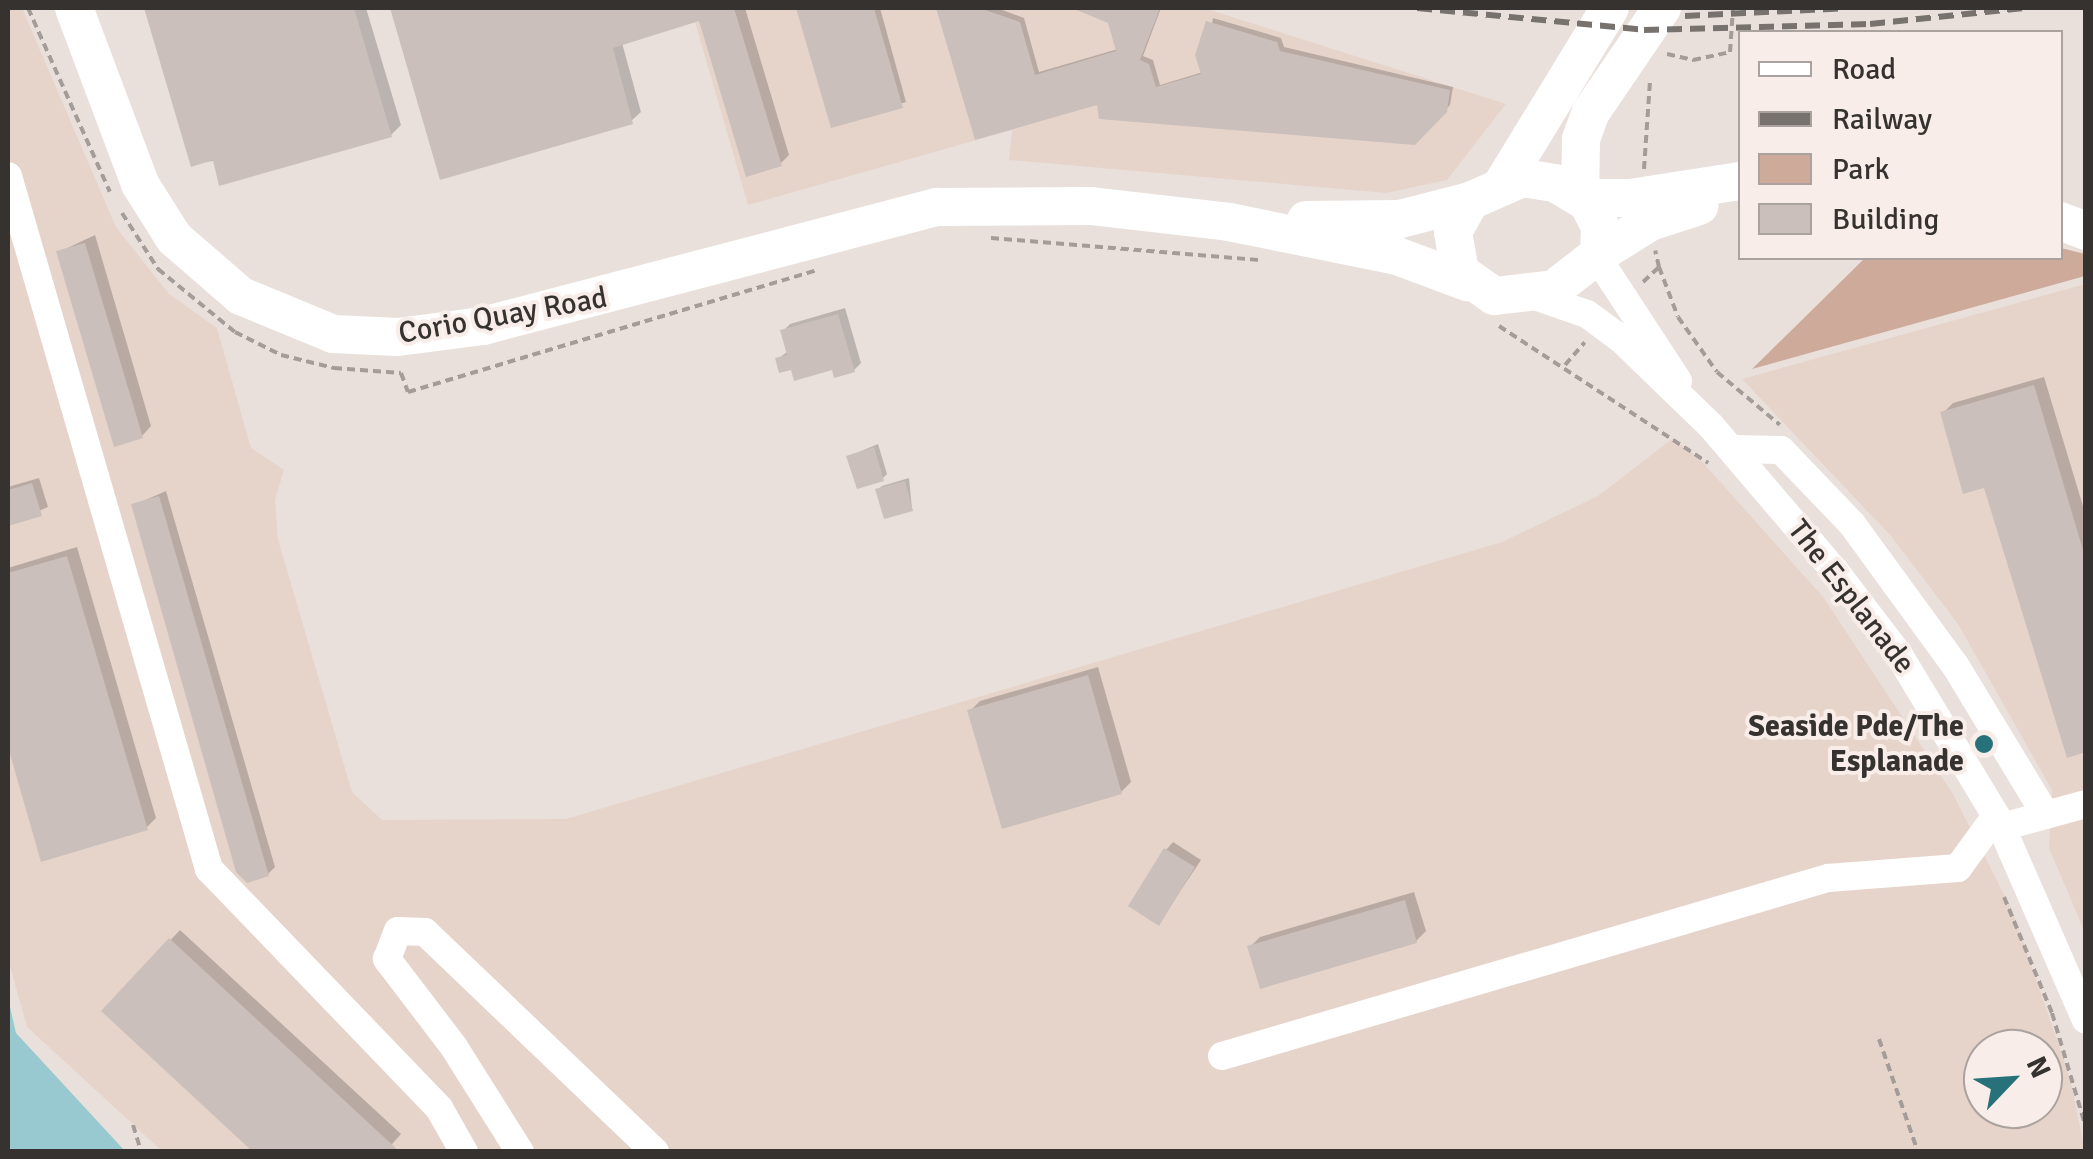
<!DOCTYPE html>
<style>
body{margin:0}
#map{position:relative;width:2093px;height:1159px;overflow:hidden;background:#eae0db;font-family:Signika,sans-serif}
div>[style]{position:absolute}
.built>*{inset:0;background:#e6d4cb}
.green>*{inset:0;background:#cdaa99}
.water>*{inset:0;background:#99c9d0}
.shadow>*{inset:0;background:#0003}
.building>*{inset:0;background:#cabfba}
.path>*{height:4px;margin-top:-2px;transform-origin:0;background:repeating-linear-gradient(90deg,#a49c98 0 8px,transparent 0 13px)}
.minor>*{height:28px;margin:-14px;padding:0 14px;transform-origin:14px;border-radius:14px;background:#fff}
.major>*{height:38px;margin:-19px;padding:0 19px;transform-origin:19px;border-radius:19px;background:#fff}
.rail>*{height:6px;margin-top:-3px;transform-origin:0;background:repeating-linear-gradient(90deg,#78726f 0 15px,transparent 0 23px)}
.dots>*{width:28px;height:28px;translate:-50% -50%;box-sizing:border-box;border:5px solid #f8ede8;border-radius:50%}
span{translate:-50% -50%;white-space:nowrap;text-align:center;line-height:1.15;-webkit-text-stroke:8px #f8ede8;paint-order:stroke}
.street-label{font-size:30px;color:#363230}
.poi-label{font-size:30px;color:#363230;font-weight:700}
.right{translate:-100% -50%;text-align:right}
.frame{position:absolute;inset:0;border:10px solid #363230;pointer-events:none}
.legend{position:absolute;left:1738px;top:30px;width:325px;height:230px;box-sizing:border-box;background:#f8ede8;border:2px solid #aaa29e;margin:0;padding:12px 18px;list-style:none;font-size:30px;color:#363230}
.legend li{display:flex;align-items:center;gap:20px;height:50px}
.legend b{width:50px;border:2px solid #aaa29e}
.north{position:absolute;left:1963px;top:1029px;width:100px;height:100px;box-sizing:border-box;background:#f8ede8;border:2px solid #aaa29e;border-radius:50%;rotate:65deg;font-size:28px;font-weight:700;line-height:40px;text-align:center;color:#363230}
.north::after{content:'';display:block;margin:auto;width:35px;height:45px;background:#27717a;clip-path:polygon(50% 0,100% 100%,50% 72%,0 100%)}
</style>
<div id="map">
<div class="built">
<i style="clip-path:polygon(evenodd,8px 8px,22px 8px,116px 227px,169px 294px,217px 328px,251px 448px,284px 470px,275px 500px,278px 539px,352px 792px,382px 820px,566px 819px,1502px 542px,1598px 496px,1672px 439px,1697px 456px,1824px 598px,1953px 794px,2013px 912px,2070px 1078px,2085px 1151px,162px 1151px,27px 1027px,8px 959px,8px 8px,1983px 1049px,2043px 1049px,2043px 1109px,1983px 1109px,1983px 1049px)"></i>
<i style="clip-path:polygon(691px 8px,1204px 8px,1506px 104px,1447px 180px,1386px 193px,1009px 160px,1012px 130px,748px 205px)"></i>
<i style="clip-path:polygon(2085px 284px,2085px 933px,2049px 848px,2052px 790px,1958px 624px,1891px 536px,1742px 379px)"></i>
</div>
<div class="green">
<i style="clip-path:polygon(2061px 248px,2085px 254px,2085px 276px,1752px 369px,1865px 258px,2060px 258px)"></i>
</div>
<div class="water">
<i style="clip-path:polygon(8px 998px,16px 1033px,125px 1151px,8px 1151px)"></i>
</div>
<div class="shadow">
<i style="clip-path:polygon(147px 8px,366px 8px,401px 125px,391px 135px,192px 164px)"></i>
<i style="clip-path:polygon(393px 8px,745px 8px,789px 155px,780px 164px,701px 17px,622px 43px,641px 112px,631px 121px,442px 176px)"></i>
<i style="clip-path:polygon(799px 8px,880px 8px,906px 102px,832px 125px)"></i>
<i style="clip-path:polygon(939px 8px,997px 8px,1024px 18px,1039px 72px,1118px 49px,1110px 21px,1075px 8px,1161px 8px,1143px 56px,1153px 60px,1160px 85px,1203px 72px,1213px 18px,1281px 38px,1284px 47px,1453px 87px,1450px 105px,1415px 142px,1099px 102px,977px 137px)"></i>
<i style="clip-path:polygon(95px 235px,151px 426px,142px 436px,59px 252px)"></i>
<i style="clip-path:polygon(845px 308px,861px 363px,854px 370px,793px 367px,778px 359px,788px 351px,783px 331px,790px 324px)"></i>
<i style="clip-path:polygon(2044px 377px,2086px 516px,2086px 750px,1986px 485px,1943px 413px,1953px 403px)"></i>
<i style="clip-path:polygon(878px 444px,887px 474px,883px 478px,849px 456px)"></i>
<i style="clip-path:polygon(39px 478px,48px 507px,8px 524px,8px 487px)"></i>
<i style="clip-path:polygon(909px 478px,912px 509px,878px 490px,882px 486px)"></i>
<i style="clip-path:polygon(166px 491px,275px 867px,268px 874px,134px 505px)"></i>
<i style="clip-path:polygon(77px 547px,156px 818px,146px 828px,43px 858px,8px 738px,8px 568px)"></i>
<i style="clip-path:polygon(1098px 667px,1131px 782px,1121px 792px,970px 711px,980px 701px)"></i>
<i style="clip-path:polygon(1173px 842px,1201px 860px,1159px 923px,1166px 850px)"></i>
<i style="clip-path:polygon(1414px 892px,1426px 931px,1416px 941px,1250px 947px,1260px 937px)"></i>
<i style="clip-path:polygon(180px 930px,401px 1134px,385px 1152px,104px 1011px)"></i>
</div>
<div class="building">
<i style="clip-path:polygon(144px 8px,354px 8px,392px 137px,219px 186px,213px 160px,191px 167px)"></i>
<i style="clip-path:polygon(390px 8px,734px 8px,782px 166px,746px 177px,699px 21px,613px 48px,633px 124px,440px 180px)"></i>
<i style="clip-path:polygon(796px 8px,874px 8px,903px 108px,831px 128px)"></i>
<i style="clip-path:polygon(936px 8px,979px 8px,1020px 22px,1035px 75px,1116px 51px,1108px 23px,1072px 8px,1160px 8px,1140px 60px,1149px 64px,1156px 87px,1201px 74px,1195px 55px,1206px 21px,1277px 42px,1280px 51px,1450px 90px,1447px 112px,1415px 145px,1099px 119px,1097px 105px,975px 140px)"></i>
<i style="clip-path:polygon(85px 243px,143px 438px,114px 447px,56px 251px)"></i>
<i style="clip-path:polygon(838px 314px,855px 372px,834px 378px,832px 370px,794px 381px,791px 370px,779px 373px,775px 358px,787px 355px,780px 330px)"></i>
<i style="clip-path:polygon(2034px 385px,2086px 560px,2086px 752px,2067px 758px,1984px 488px,1963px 494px,1940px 412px)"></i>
<i style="clip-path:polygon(874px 447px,884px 481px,857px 489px,846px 456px)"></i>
<i style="clip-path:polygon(905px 481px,913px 511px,884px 519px,875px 489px)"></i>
<i style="clip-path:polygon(32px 483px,42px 516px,8px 526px,8px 490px)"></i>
<i style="clip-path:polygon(159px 496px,269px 876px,247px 883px,236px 872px,131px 504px)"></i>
<i style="clip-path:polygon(67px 556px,148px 830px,41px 862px,8px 747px,8px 573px)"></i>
<i style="clip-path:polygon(1088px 675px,1122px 794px,1002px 829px,967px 710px)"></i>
<i style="clip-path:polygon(1164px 848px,1195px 867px,1159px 926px,1128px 906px)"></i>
<i style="clip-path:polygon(1405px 900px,1417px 943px,1260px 989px,1247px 946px)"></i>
<i style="clip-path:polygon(169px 938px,400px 1152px,253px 1152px,101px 1011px)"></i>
</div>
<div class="path">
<i style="left:28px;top:8px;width:201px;rotate:66deg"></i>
<i style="left:1667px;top:54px;width:27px;rotate:13deg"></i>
<i style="left:1693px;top:60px;width:38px;rotate:-12deg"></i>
<i style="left:1730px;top:52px;width:44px;rotate:-86.1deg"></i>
<i style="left:1644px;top:169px;width:89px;rotate:-86.1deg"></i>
<i style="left:122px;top:213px;width:67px;rotate:57.3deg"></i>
<i style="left:158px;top:269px;width:99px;rotate:39.3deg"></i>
<i style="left:235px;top:332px;width:51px;rotate:26.6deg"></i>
<i style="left:281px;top:355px;width:55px;rotate:13.8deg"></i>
<i style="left:334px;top:368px;width:67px;rotate:4.3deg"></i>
<i style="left:401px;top:373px;width:20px;rotate:70deg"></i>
<i style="left:408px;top:392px;width:425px;rotate:-16.6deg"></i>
<i style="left:991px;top:238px;width:270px;rotate:4.7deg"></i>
<i style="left:1659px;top:267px;width:53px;rotate:69.2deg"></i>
<i style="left:1678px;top:317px;width:67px;rotate:54.7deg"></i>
<i style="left:1717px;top:372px;width:82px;rotate:40.1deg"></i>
<i style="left:1643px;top:282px;width:22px;rotate:-43deg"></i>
<i style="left:1659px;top:267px;width:17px;rotate:-103deg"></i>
<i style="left:1499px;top:326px;width:250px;rotate:33.2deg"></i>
<i style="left:1565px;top:365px;width:30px;rotate:-49deg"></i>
<i style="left:2004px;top:897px;width:126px;rotate:67.5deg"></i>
<i style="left:2052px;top:1013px;width:120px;rotate:73.5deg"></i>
<i style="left:1879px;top:1039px;width:120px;rotate:71deg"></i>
<i style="left:133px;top:1125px;width:28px;rotate:73deg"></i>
</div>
<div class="minor">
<i style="left:8px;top:176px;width:722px;rotate:73.83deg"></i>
<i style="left:209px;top:869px;width:332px;rotate:46.1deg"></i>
<i style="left:439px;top:1108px;width:51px;rotate:60.4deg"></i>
<i style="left:1597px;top:257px;width:148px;rotate:56.8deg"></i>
<i style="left:1532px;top:295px;width:58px;rotate:19.1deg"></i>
<i style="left:1587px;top:314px;width:42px;rotate:36.3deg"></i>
<i style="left:1621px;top:339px;width:125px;rotate:44deg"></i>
<i style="left:1711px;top:426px;width:191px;rotate:49.5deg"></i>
<i style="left:1835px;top:571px;width:106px;rotate:52.7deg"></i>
<i style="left:1899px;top:655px;width:192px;rotate:58.9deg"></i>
<i style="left:1998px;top:819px;width:219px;rotate:66.4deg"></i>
<i style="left:1733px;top:449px;width:48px;rotate:1.2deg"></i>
<i style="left:1781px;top:450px;width:103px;rotate:46.2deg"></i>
<i style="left:1852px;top:524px;width:175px;rotate:53.9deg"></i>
<i style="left:1955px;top:665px;width:175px;rotate:58.8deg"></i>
<i style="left:2002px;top:827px;width:87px;rotate:-15.3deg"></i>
<i style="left:1222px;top:1056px;width:632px;rotate:-16.37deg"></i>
<i style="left:1828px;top:878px;width:130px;rotate:-4.4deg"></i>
<i style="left:1958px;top:868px;width:64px;rotate:-53.8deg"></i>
<i style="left:520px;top:1152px;width:124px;rotate:-122.2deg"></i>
<i style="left:454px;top:1047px;width:111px;rotate:-127.3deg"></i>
<i style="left:387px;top:959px;width:30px;rotate:-69deg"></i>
<i style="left:398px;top:931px;width:27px;rotate:2deg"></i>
<i style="left:425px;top:932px;width:318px;rotate:43.7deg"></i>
</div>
<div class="major">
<i style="left:74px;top:8px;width:188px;rotate:69.4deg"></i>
<i style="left:140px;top:184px;width:64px;rotate:57.8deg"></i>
<i style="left:174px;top:238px;width:89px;rotate:40.9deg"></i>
<i style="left:241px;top:296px;width:100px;rotate:22.4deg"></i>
<i style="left:333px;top:334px;width:65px;rotate:2.6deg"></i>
<i style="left:398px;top:337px;width:86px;rotate:-7.4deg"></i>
<i style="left:483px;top:326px;width:470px;rotate:-14.7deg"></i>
<i style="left:938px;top:207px;width:153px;rotate:-0.4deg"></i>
<i style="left:1091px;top:206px;width:139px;rotate:6.6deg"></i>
<i style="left:1229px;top:222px;width:171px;rotate:11.4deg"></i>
<i style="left:1397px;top:256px;width:75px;rotate:20.4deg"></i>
<i style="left:1523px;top:178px;width:32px;rotate:9deg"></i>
<i style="left:1555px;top:183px;width:39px;rotate:31deg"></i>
<i style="left:1588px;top:203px;width:27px;rotate:63deg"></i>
<i style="left:1600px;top:227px;width:27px;rotate:92deg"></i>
<i style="left:1599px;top:254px;width:57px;rotate:142.1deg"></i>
<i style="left:1554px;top:289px;width:60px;rotate:173.3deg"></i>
<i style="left:1494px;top:296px;width:42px;rotate:-144.8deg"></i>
<i style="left:1460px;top:272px;width:41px;rotate:-99.9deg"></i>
<i style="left:1453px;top:232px;width:35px;rotate:-61deg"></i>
<i style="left:1470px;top:201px;width:58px;rotate:-23.5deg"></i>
<i style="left:1503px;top:183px;width:205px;rotate:-58.6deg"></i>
<i style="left:1580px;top:197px;width:58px;rotate:-89deg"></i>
<i style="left:1581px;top:139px;width:29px;rotate:-70deg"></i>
<i style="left:1591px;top:112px;width:126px;rotate:-55.7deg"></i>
<i style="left:1584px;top:198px;width:46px"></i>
<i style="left:1630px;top:198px;width:111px;rotate:-8.8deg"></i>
<i style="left:1306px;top:220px;width:94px;rotate:-0.6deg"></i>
<i style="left:1400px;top:219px;width:72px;rotate:-14.4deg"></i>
<i style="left:2060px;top:221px;width:28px;rotate:21deg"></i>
<i style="left:1599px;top:254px;width:60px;rotate:-32.1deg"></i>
<i style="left:1650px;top:222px;width:52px;rotate:-18.1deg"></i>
</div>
<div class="rail">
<i style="left:1417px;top:8px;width:228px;rotate:5.5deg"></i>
<i style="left:1644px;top:30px;width:226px;rotate:-1.5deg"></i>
<i style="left:1870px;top:24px;width:155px;rotate:-5.9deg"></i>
<i style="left:1685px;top:16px;width:161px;rotate:-2.8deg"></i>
</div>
<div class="dots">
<i style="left:1984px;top:744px;background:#27717a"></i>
</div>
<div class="street-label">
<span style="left:503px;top:316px;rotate:-10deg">Corio Quay Road</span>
<span style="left:1851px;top:597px;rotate:52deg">The Esplanade</span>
</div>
<div class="poi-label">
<span class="right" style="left:1964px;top:744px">Seaside Pde/The<br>Esplanade</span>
</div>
<div class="frame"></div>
<ul class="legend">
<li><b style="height:12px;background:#fff"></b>Road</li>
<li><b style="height:12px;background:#78726f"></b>Railway</li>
<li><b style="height:28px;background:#cdaa99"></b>Park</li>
<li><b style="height:28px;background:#cabfba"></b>Building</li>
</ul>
<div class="north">N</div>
</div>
